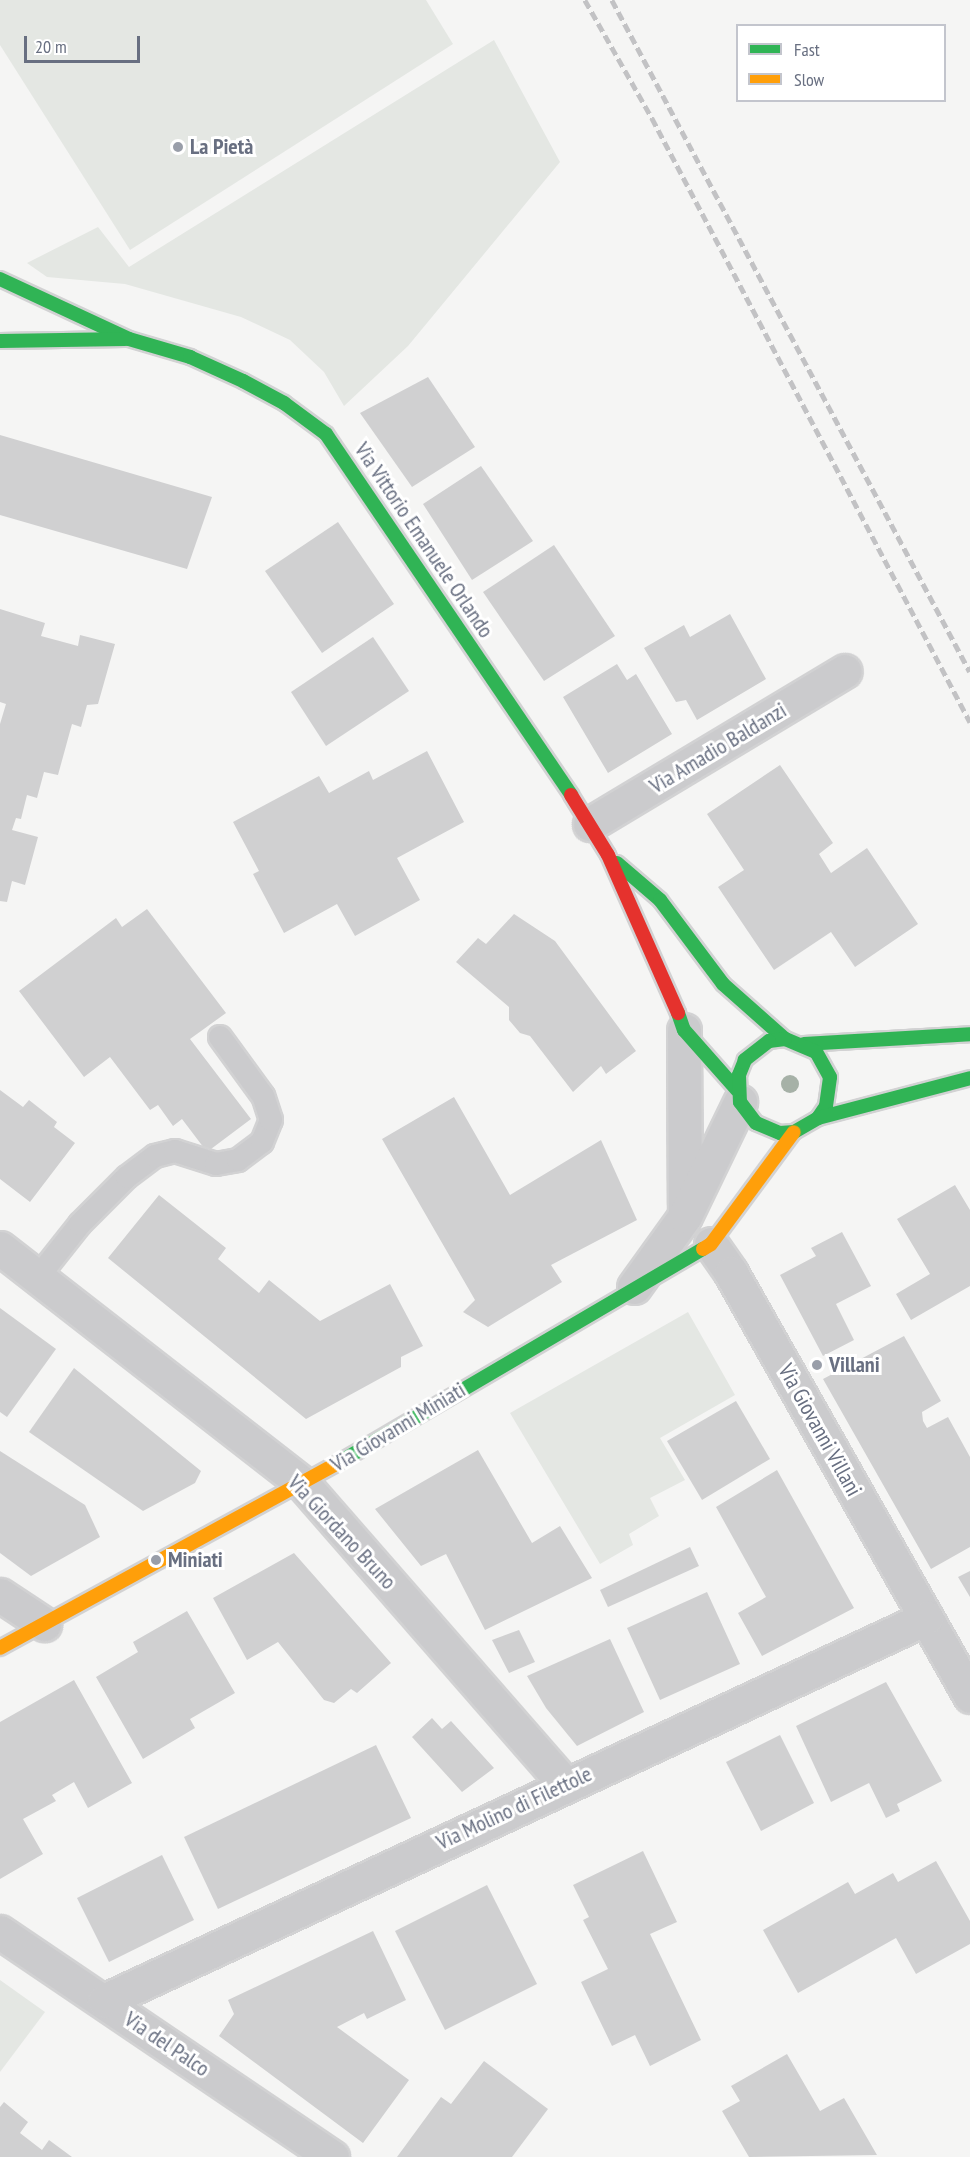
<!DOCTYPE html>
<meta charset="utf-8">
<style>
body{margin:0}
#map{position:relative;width:970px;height:2157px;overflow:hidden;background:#f5f5f4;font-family:"PT Sans Narrow",sans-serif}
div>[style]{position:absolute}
.green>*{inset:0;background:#e4e7e3}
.building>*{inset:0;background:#d0d0d1}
.roads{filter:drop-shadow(2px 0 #d2d2d3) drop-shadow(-2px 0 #d2d2d3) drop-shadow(0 2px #d2d2d3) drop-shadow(0 -2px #d2d2d3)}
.lane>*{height:22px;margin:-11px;padding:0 11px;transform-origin:11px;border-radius:11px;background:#cbcbcd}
.street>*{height:33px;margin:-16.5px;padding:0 16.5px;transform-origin:16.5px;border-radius:16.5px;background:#cbcbcd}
.fast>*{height:14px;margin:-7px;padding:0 7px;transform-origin:7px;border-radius:7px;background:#30b455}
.slow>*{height:14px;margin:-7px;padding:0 7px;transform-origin:7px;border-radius:7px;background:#ff9f0a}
.jam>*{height:14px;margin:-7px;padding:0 7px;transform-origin:7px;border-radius:7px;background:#e5322d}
.rail>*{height:4.5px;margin-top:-2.25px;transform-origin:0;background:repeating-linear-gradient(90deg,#c2c2c4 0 9px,transparent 0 13.5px)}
.trees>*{width:18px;height:18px;margin:-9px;border-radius:50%;background:#a6b1a7}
.dots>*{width:16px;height:16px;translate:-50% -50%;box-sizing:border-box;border:3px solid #fff;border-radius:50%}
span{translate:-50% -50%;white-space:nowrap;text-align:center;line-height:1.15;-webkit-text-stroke:6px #fff;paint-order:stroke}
.poi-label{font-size:22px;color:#686f81;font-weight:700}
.left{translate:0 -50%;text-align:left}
.street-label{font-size:22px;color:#686f81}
.legend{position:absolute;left:736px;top:24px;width:210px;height:78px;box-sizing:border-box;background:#fff;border:2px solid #c3c5cd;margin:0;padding:8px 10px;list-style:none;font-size:18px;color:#686f81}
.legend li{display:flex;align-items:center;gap:12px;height:30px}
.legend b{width:30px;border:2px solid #c3c5cd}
.scale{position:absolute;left:24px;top:36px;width:116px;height:27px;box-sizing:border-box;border:3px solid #686f81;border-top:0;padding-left:8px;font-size:18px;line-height:21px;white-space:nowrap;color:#686f81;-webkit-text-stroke:4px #fff;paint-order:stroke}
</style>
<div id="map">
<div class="green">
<i style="clip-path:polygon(0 0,426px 0,453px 44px,130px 250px,0 45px)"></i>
<i style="clip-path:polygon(494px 40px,560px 162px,408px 346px,344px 406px,324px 372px,290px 340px,241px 317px,125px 284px,47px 277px,27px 263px,98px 227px,129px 267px)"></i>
<i style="clip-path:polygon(688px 1312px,735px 1395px,660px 1438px,685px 1480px,650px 1498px,659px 1516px,629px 1534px,633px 1545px,600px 1564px,510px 1413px)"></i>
<i style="clip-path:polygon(0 1980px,45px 2012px,0 2072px)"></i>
</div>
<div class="building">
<i style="clip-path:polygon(428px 377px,475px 447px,412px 487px,360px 413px)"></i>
<i style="clip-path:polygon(0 435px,212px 497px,187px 569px,0 515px)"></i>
<i style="clip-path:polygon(481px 466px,533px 541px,472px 580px,423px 504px)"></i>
<i style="clip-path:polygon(338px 522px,394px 604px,322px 653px,265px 571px)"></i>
<i style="clip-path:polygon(554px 545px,615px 636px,544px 681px,483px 592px)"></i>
<i style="clip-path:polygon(0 609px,45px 623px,41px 636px,78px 646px,80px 635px,115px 644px,98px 704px,87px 705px,81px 727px,72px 724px,58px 775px,44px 772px,37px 798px,27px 795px,21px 819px,16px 818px,12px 830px,38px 837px,25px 885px,12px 881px,7px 902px,0 901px,0 724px,6px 704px,0 702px)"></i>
<i style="clip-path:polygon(730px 614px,766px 679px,697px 720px,686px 700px,676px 702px,644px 648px,684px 625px,690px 637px)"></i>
<i style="clip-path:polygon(373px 637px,409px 691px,326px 746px,291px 692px)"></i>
<i style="clip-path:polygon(617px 664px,627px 680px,636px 674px,672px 734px,608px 773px,563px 697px)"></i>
<i style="clip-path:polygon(427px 751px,464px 822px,397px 858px,420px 900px,355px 936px,337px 904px,284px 933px,253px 874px,259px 871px,233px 822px,319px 776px,329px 793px,369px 771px,373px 780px)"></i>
<i style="clip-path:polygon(780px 765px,833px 843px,819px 854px,831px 873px,867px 848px,918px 924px,855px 967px,831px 932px,774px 970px,718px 887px,744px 870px,707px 814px)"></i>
<i style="clip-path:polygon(147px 909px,226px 1013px,190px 1039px,251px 1119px,207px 1152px,182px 1119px,173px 1126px,158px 1105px,150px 1110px,110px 1057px,84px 1077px,19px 991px,116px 918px,122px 927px)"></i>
<i style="clip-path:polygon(514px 914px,555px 941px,636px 1051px,606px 1074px,601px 1066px,573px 1092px,530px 1036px,520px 1033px,509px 1020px,509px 1007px,456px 962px,478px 938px,486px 944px)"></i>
<i style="clip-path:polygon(0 1090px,23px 1107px,29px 1100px,57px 1122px,54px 1127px,75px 1143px,30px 1202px,0 1179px)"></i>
<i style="clip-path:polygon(454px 1097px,510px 1195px,601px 1140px,637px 1220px,551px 1265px,562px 1282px,488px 1327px,463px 1312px,475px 1300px,382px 1139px)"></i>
<i style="clip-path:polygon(955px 1185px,970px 1210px,970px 1286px,911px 1320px,896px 1294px,930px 1274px,897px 1219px)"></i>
<i style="clip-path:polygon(159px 1195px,226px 1248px,218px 1259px,259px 1293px,269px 1280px,320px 1321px,390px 1284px,423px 1346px,401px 1357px,401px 1367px,306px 1419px,108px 1258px)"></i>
<i style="clip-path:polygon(842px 1232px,871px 1286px,836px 1304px,854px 1340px,823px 1356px,780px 1275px,816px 1256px,811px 1248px)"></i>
<i style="clip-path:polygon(0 1308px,56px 1349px,7px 1417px,0 1412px)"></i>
<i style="clip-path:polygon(904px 1336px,941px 1401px,922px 1412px,923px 1421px,927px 1428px,948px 1417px,970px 1457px,970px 1547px,931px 1569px,823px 1379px)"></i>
<i style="clip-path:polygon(74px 1368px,201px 1471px,195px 1483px,143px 1511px,29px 1432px)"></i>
<i style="clip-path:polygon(736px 1401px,770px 1459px,702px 1500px,667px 1441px)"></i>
<i style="clip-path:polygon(478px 1450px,532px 1543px,560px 1526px,592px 1578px,485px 1630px,446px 1554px,421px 1566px,375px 1509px)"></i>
<i style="clip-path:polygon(0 1451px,85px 1505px,100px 1537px,31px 1576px,0 1553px)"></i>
<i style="clip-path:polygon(777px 1470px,854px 1608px,762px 1656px,738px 1613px,766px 1597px,716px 1507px)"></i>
<i style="clip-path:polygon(690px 1547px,699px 1566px,608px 1607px,600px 1590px)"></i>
<i style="clip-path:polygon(294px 1553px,391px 1663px,357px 1693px,351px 1689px,334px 1703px,324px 1700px,278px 1642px,247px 1660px,213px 1598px)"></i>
<i style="clip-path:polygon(970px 1571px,970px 1597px,958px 1577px)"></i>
<i style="clip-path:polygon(707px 1592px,740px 1664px,660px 1700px,627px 1628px)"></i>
<i style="clip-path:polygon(187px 1611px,235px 1693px,190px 1719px,195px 1728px,143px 1759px,96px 1677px,138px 1652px,133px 1642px)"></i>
<i style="clip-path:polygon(519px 1630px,535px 1662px,509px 1673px,492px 1640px)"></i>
<i style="clip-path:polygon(610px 1639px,644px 1712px,577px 1746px,546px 1708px,527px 1676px)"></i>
<i style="clip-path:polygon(74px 1680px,132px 1783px,88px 1808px,74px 1782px,52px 1795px,56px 1801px,23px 1819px,43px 1854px,0 1879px,0 1722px)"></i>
<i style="clip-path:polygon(886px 1682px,942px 1781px,897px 1804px,900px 1811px,886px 1818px,869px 1783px,831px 1802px,796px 1726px)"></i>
<i style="clip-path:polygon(432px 1718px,442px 1729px,451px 1721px,494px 1768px,462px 1792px,412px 1737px)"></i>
<i style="clip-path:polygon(780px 1735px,814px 1803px,761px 1831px,726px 1762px)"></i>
<i style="clip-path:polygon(376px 1745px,411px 1818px,218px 1909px,184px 1837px)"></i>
<i style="clip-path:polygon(643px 1851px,677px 1922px,650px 1934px,701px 2040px,650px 2066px,635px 2035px,612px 2046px,581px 1982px,608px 1969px,583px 1920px,589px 1917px,573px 1885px)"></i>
<i style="clip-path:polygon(162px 1855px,194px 1920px,109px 1962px,77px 1898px)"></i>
<i style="clip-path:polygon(936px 1861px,970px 1921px,970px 1944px,916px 1974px,896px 1938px,798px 1993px,763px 1930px,848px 1882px,855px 1894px,893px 1873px,898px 1882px)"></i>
<i style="clip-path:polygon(487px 1885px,537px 1984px,445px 2030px,395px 1931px)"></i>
<i style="clip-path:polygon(373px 1931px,406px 2000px,367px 2019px,364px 2013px,337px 2027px,409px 2080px,363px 2143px,219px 2036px,234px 2014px,228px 2000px)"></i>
<i style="clip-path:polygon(787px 2054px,820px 2111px,844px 2098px,877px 2155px,749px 2157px,722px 2111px,740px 2101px,731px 2086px)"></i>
<i style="clip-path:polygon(484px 2061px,548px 2109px,512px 2157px,397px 2157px,441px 2097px,451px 2104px)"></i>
<i style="clip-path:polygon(4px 2102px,28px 2122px,20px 2133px,42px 2150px,49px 2140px,72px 2157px,0 2157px,0 2107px)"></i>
</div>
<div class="roads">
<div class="lane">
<i style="left:38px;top:1277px;width:68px;rotate:-51.6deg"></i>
<i style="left:80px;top:1224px;width:66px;rotate:-45deg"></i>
<i style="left:127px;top:1177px;width:35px;rotate:-37deg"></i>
<i style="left:155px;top:1156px;width:21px;rotate:-14deg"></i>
<i style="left:175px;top:1151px;width:43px;rotate:17.6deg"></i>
<i style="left:216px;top:1164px;width:22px;rotate:-10deg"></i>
<i style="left:238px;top:1160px;width:30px;rotate:-37deg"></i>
<i style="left:262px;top:1142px;width:24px;rotate:-68deg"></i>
<i style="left:271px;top:1120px;width:25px;rotate:-108deg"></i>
<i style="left:263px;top:1096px;width:73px;rotate:-126.1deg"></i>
</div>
<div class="street">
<i style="left:590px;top:824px;width:297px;rotate:-31deg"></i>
<i style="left:684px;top:1030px;width:179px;rotate:89.7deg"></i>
<i style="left:711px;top:1244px;width:35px;rotate:55deg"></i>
<i style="left:731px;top:1273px;width:486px;rotate:60.5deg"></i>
<i style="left:0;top:1248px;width:384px;rotate:37.9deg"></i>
<i style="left:303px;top:1484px;width:398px;rotate:48.9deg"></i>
<i style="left:634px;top:1287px;width:87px;rotate:-54.3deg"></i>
<i style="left:685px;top:1216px;width:127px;rotate:-64.2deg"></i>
<i style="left:0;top:1595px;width:53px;rotate:33.4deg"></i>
<i style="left:0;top:1932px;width:401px;rotate:34.1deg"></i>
<i style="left:104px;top:2001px;width:907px;rotate:-24.98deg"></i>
</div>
<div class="fast">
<i style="left:0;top:279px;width:142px;rotate:24.9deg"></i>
<i style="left:129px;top:339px;width:64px;rotate:16.4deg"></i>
<i style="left:190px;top:357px;width:58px;rotate:24.4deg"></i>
<i style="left:243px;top:381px;width:47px;rotate:28.2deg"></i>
<i style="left:284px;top:403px;width:52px;rotate:36.4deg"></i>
<i style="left:326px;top:434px;width:436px;rotate:55.8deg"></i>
<i style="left:0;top:341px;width:125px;rotate:-0.9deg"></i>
<i style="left:617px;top:863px;width:57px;rotate:40.7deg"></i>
<i style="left:660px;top:900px;width:105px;rotate:53.1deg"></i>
<i style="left:723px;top:984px;width:83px;rotate:41.6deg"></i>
<i style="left:678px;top:1013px;width:18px;rotate:71deg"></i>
<i style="left:684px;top:1030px;width:80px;rotate:48.5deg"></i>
<i style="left:804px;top:1044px;width:166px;rotate:-3.4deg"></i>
<i style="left:818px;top:1118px;width:14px;rotate:-56deg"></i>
<i style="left:826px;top:1106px;width:29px;rotate:-82deg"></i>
<i style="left:830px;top:1077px;width:29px;rotate:-119deg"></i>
<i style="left:816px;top:1052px;width:34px;rotate:-157deg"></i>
<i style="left:785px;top:1039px;width:16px;rotate:173deg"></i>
<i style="left:769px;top:1041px;width:31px;rotate:142deg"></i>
<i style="left:745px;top:1060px;width:16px;rotate:112deg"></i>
<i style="left:739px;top:1075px;width:27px;rotate:88deg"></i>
<i style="left:740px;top:1102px;width:26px;rotate:53deg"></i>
<i style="left:756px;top:1123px;width:26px;rotate:23deg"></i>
<i style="left:780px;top:1133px;width:14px;rotate:-4deg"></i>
<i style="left:794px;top:1132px;width:28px;rotate:-30deg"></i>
<i style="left:818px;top:1118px;width:157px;rotate:-14.7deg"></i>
<i style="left:343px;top:1460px;width:417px;rotate:-30.4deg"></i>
</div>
<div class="slow">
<i style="left:703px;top:1249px;width:9px;rotate:-32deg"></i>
<i style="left:711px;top:1244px;width:139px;rotate:-53.5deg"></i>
<i style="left:0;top:1648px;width:391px;rotate:-28.7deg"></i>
</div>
<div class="jam">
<i style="left:571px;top:795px;width:70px;rotate:58.3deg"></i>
<i style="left:608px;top:855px;width:173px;rotate:66.1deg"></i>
</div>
</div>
<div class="rail">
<i style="left:585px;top:0;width:136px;rotate:60.4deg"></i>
<i style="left:652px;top:118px;width:683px;rotate:62.23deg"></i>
<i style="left:612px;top:0;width:761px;rotate:61.95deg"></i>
</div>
<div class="trees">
<i style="left:790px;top:1084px"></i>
</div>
<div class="dots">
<i style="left:178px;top:147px;background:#999ea9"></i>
<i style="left:817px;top:1365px;background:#999ea9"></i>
<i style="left:156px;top:1560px;background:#999ea9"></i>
</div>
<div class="poi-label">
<span class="left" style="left:190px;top:147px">La Pietà</span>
<span class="left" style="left:829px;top:1365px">Villani</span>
<span class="left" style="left:168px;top:1560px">Miniati</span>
</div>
<div class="street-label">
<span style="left:424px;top:540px;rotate:56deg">Via Vittorio Emanuele Orlando</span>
<span style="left:718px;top:748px;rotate:-31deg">Via Amadio Baldanzi</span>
<span style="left:398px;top:1427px;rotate:-31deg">Via Giovanni Miniati</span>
<span style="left:820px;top:1430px;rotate:61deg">Via Giovanni Villani</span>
<span style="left:342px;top:1532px;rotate:47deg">Via Giordano Bruno</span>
<span style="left:514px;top:1808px;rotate:-25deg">Via Molino di Filettole</span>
<span style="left:167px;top:2044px;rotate:34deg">Via del Palco</span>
</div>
<ul class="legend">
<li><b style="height:8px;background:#30b455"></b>Fast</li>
<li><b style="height:8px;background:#ff9f0a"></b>Slow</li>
</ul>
<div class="scale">20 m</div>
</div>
